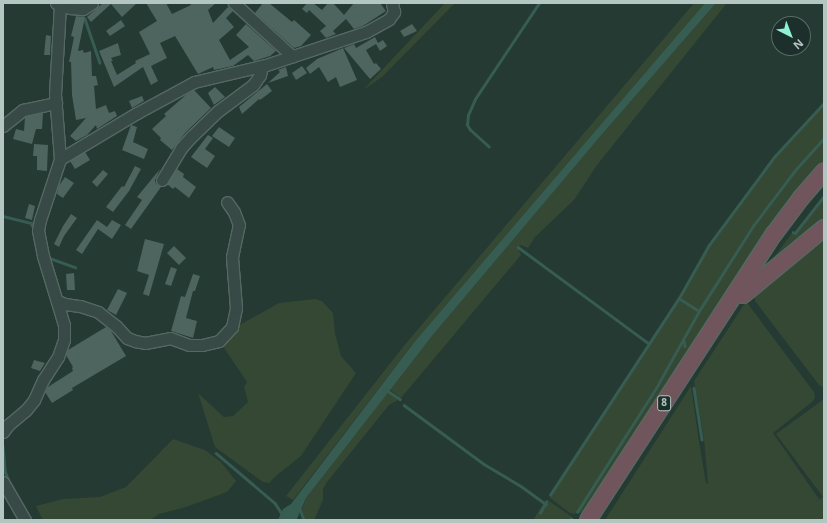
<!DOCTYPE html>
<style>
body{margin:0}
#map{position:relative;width:827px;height:523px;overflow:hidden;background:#243a33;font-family:"Noto Sans",sans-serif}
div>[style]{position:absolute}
.green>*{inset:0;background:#344834}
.water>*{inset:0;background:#375c51}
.stream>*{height:2.5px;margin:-1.25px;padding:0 1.25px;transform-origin:1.25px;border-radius:1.25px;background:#375c51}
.building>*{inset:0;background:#4d655e}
.roads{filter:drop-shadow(1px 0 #566863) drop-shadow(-1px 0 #566863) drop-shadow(0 1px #566863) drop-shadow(0 -1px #566863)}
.minor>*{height:11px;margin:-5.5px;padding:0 5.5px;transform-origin:5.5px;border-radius:5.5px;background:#384a45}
.highway>*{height:16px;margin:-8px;padding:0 8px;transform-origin:8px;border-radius:8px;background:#70555d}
span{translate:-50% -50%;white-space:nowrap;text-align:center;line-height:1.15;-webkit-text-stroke:3px #1d2f2a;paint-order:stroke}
.shield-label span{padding:1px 3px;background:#1d2f2a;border:1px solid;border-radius:3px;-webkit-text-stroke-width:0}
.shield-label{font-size:10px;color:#b3c6c1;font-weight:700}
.frame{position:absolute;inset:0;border:4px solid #b3c6c1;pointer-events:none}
.north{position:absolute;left:771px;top:16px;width:40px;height:40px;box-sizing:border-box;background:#1d2f2a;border:1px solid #596b66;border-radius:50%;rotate:138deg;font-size:11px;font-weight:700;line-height:16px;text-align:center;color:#b3c6c1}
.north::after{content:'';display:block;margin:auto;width:14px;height:18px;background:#8ef0d5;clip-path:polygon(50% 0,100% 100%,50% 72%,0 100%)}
</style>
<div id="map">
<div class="green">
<i style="clip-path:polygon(445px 3px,455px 3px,382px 77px,363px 90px)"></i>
<i style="clip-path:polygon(694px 3px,705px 3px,416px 340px,293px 500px,286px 496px,403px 347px)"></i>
<i style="clip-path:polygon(716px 3px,727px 3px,597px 165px,574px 200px,535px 237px,528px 248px,521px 245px,517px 247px,521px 255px,401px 398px,389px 389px,432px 336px,598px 139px)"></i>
<i style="clip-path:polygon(824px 104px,824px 137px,795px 169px,752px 226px,699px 310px,681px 298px,709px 245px,775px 158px)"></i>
<i style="clip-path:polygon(824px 140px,824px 161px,806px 182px,747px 260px,584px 512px,576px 514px,639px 417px,684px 341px,684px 347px,686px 347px,686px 335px,699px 312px,754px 227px,797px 170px)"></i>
<i style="clip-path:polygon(824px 197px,824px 221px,776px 259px,774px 257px,792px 233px,795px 234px)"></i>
<i style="clip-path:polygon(824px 235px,824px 388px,819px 385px,755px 301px,754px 294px)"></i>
<i style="clip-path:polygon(315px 299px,322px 301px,333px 313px,335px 333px,341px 356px,356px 373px,301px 456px,277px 475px,269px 483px,263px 482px,215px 447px,198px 393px,224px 417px,233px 416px,248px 402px,244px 387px,247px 382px,220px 342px,234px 328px,279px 303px)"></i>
<i style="clip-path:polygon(680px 299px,698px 312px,697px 315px,655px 388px,601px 474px,575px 514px,570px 513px,550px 498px)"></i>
<i style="clip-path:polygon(745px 303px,748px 304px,814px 392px,815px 398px,812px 402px,773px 433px,819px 499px,812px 504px,823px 497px,776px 434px,824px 399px,824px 520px,605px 520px,691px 386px,699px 441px,706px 483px,708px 484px,704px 439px,694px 381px)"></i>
<i style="clip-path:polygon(387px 392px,398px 400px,389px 405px,327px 482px,323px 489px,323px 500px,314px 520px,305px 520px,302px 509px,306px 498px)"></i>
<i style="clip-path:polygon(173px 439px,205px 450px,221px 462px,236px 481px,227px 492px,186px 507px,159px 514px,150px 520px,43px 520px,36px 506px,63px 499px,100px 497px,126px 487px)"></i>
<i style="clip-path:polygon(549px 501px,568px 514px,572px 517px,570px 520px,533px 520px,543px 504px,546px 507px)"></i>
</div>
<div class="water">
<i style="clip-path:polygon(705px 3px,716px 3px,598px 139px,432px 336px,306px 498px,297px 519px,278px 520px,283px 509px,291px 504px,416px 340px)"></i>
</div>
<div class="stream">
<i style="left:80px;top:13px;width:8px;rotate:50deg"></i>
<i style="left:85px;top:19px;width:46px;rotate:71.2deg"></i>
<i style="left:489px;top:147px;width:25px;rotate:-138deg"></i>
<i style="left:470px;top:130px;width:6px;rotate:-121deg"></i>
<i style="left:467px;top:125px;width:10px;rotate:-84deg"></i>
<i style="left:468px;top:115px;width:17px;rotate:-66deg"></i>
<i style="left:475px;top:99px;width:115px;rotate:-56.3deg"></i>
<i style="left:3px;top:216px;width:29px;rotate:14deg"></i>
<i style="left:31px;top:223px;width:7px;rotate:63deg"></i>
<i style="left:793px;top:232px;width:2px;rotate:27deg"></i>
<i style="left:795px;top:233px;width:47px;rotate:-51.9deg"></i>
<i style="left:518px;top:247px;width:162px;rotate:36.4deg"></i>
<i style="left:47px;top:257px;width:30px;rotate:20deg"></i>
<i style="left:679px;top:298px;width:24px;rotate:33deg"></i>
<i style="left:684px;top:340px;width:6px;rotate:81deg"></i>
<i style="left:694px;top:388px;width:52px;rotate:81.1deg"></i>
<i style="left:385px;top:389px;width:18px;rotate:34deg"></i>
<i style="left:404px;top:405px;width:99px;rotate:36.4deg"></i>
<i style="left:484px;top:464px;width:43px;rotate:30.7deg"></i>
<i style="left:521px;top:486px;width:31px;rotate:36deg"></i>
<i style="left:3px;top:446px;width:25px;rotate:85deg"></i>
<i style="left:5px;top:471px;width:9px;rotate:69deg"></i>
<i style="left:8px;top:479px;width:37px;rotate:61deg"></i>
<i style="left:216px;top:453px;width:77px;rotate:40.3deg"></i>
<i style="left:275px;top:503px;width:20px;rotate:57deg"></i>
<i style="left:550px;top:495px;width:235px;rotate:-56.8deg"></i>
<i style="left:679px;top:298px;width:61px;rotate:-60.5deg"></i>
<i style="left:709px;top:245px;width:109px;rotate:-53.5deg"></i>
<i style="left:774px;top:157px;width:74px;rotate:-47.2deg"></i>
<i style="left:300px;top:509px;width:12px;rotate:70deg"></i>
<i style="left:577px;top:512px;width:147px;rotate:-57.5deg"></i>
<i style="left:656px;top:388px;width:88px;rotate:-60.8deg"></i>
<i style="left:699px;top:311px;width:101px;rotate:-57.6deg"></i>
<i style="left:753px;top:226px;width:71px;rotate:-53deg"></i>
<i style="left:796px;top:169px;width:42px;rotate:-47.9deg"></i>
<i style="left:540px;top:513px;width:13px;rotate:-61deg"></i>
<i style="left:571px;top:520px;width:1px;rotate:-90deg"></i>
</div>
<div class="building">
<i style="clip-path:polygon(103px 3px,137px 3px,122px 17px,111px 4px,91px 22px,87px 17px)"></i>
<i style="clip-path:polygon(146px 3px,166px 3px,172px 14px,191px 5px,190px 3px,216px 3px,208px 10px,213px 23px,228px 7px,233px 11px,226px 18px,234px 27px,219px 40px,230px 60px,249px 47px,236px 35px,246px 24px,276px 51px,270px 56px,264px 58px,254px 61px,248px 55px,233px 66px,214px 70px,213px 67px,198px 74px,175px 36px,160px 43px,167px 58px,151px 66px,158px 81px,151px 85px,143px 67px,114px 87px,99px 51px,118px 43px,121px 55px,111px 58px,113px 61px,111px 61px,117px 75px,136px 63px,135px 61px,150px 54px,139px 32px,157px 21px)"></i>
<i style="clip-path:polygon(263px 3px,269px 3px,292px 22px,294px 20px,311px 35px,301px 46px,294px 48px,255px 13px)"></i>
<i style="clip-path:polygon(307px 3px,313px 3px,322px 10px,328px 3px,333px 3px,344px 15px,354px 3px,380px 3px,386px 11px,363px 26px,354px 29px,346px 19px,333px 31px,336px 34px,326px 38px,320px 31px,326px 26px,309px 10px,307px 13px,302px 9px)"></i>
<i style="clip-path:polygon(76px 16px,85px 17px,78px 51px,83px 50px,84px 53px,91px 51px,92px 76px,96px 76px,98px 85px,94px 86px,96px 109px,106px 105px,109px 113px,115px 111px,117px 116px,97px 129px,96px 125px,87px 135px,76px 141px,70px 136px,86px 118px,76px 120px,72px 95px,71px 62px,69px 62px,74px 37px,71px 36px)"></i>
<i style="clip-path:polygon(121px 20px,125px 26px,110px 36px,106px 31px)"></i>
<i style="clip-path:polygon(412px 24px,417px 31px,404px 37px,400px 31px)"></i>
<i style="clip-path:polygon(46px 35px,51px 36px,50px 55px,44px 55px)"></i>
<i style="clip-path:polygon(375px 37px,378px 43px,383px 40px,387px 46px,380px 51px,376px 44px,366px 50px,374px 64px,376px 63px,381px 69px,370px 79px,344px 48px,354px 44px,356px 48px)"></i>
<i style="clip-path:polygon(343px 48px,357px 80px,340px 87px,336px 77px,328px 82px,319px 67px,310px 74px,306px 68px,317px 59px)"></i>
<i style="clip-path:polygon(302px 66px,307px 73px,296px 80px,292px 73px)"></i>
<i style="clip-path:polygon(286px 67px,288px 76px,268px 83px,280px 72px,278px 70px)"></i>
<i style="clip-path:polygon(267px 84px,272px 91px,260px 100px,259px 99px,242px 114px,239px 107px)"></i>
<i style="clip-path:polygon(215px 87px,225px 97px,214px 105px,208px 93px)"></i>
<i style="clip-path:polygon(194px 90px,211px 108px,186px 132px,172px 150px,160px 140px,161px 138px,152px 129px,166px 116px,164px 114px,187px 94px)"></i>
<i style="clip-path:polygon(142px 96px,144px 101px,132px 108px,129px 101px)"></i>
<i style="clip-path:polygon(43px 113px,42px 129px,36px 129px,32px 144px,13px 139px,16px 129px,24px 131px,25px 117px)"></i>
<i style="clip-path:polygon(131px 125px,137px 127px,133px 142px,148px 149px,144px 159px,122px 150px)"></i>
<i style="clip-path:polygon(219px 127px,235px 138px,229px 147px,212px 136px)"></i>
<i style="clip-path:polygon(208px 135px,213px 138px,205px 149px,215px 156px,207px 168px,191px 157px)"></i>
<i style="clip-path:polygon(34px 144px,48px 145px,47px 171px,37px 170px,37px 156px,33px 156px)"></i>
<i style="clip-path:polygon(85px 152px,90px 160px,75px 169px,70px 161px)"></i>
<i style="clip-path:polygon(135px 166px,141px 169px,129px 191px,113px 212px,106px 207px,122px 186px,124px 187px)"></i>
<i style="clip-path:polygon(160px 169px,155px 180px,156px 184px,161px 187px,131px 229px,125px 225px,142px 200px,137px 197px)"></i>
<i style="clip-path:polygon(177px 169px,184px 174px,183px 177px,196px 187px,189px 198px,175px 187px,173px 189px,167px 184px)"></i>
<i style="clip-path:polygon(103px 170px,108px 174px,97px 187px,92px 182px)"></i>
<i style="clip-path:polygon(65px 177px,74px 183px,63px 198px,57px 194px,58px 187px)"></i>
<i style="clip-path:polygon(29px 204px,35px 206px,32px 220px,25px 218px)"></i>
<i style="clip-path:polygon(71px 214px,77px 218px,64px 236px,59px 247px,54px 244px,63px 226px)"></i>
<i style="clip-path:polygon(97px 220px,107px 227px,112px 220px,121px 225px,112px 239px,98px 229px,82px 254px,76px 250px)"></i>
<i style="clip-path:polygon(145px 239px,164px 244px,149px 296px,143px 294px,149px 275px,137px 271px)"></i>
<i style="clip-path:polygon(174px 246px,186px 258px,179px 265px,167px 253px)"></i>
<i style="clip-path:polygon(171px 267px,177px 269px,171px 286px,165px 284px)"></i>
<i style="clip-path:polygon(74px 273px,75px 290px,67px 290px,66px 274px)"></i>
<i style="clip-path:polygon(193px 274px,200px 276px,195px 291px,193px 291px,186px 318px,197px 321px,193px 338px,171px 331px,181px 296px,185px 297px)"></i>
<i style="clip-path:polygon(118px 289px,127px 293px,116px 315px,107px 310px)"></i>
<i style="clip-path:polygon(106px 327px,111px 331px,126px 356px,72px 388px,73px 390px,52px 403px,45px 392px,48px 387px,73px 371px,72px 368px,73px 367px,66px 355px,68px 350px)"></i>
<i style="clip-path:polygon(34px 360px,45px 363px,40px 371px,31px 368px)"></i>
</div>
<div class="roads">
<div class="minor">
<i style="left:56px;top:3px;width:15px;rotate:20deg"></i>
<i style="left:70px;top:8px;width:13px;rotate:4deg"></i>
<i style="left:83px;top:9px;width:11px;rotate:-34deg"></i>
<i style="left:234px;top:3px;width:79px;rotate:42.4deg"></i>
<i style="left:3px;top:126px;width:26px;rotate:-39deg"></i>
<i style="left:23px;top:110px;width:34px;rotate:-12deg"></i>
<i style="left:60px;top:159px;width:90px;rotate:-30.9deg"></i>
<i style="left:137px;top:113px;width:65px;rotate:-28.5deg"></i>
<i style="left:194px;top:82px;width:74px;rotate:-13.3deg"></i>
<i style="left:266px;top:65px;width:105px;rotate:-18.3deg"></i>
<i style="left:366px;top:32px;width:26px;rotate:-29deg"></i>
<i style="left:389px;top:19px;width:9px;rotate:-54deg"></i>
<i style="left:394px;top:12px;width:9px;rotate:-103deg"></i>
<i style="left:162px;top:180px;width:37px;rotate:-59deg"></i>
<i style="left:181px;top:148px;width:15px;rotate:-48deg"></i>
<i style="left:191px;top:137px;width:37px;rotate:-44deg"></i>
<i style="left:218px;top:111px;width:44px;rotate:-36.6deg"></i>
<i style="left:253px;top:85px;width:12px;rotate:-55deg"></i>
<i style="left:260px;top:75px;width:9px;rotate:-77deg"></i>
<i style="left:57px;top:301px;width:9px;rotate:21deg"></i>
<i style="left:65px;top:304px;width:15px;rotate:8deg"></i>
<i style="left:80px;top:306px;width:19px;rotate:18deg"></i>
<i style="left:98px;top:312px;width:23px;rotate:38deg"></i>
<i style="left:116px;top:326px;width:16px;rotate:47deg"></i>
<i style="left:127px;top:338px;width:9px;rotate:21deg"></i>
<i style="left:135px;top:341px;width:10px;rotate:11deg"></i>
<i style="left:145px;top:343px;width:25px;rotate:-11deg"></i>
<i style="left:170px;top:338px;width:20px;rotate:20deg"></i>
<i style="left:189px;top:345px;width:13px"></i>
<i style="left:202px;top:345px;width:17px;rotate:-13deg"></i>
<i style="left:219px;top:341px;width:19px;rotate:-47deg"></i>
<i style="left:232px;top:327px;width:19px;rotate:-78deg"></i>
<i style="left:236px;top:308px;width:51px;rotate:-94.5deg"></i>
<i style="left:232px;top:257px;width:33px;rotate:-78deg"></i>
<i style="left:239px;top:225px;width:14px;rotate:-111deg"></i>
<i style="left:234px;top:212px;width:12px;rotate:-125deg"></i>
<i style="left:3px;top:432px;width:9px;rotate:-54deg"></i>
<i style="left:8px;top:425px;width:23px;rotate:-40deg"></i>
<i style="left:26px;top:410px;width:13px;rotate:-51deg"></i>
<i style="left:34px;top:400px;width:22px;rotate:-66deg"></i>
<i style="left:43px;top:380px;width:27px;rotate:-57deg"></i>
<i style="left:58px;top:357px;width:18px;rotate:-71deg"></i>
<i style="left:64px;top:340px;width:15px;rotate:-90deg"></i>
<i style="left:64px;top:325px;width:72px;rotate:-106.9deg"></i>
<i style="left:43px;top:256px;width:26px;rotate:-101deg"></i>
<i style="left:38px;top:230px;width:10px;rotate:-79deg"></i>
<i style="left:40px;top:220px;width:64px;rotate:-71.8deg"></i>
<i style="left:60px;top:159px;width:65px;rotate:-94.4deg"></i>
<i style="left:55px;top:94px;width:89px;rotate:-86.8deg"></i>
<i style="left:3px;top:482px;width:44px;rotate:59.9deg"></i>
</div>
<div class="highway">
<i style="left:743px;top:295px;width:105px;rotate:-39.6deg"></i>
<i style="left:588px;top:520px;width:341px;rotate:-57deg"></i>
<i style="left:774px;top:234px;width:45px;rotate:-53.1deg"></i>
<i style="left:801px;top:198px;width:35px;rotate:-49deg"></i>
</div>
</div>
<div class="shield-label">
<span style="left:664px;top:403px">8</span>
</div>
<div class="frame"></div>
<div class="north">N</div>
</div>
